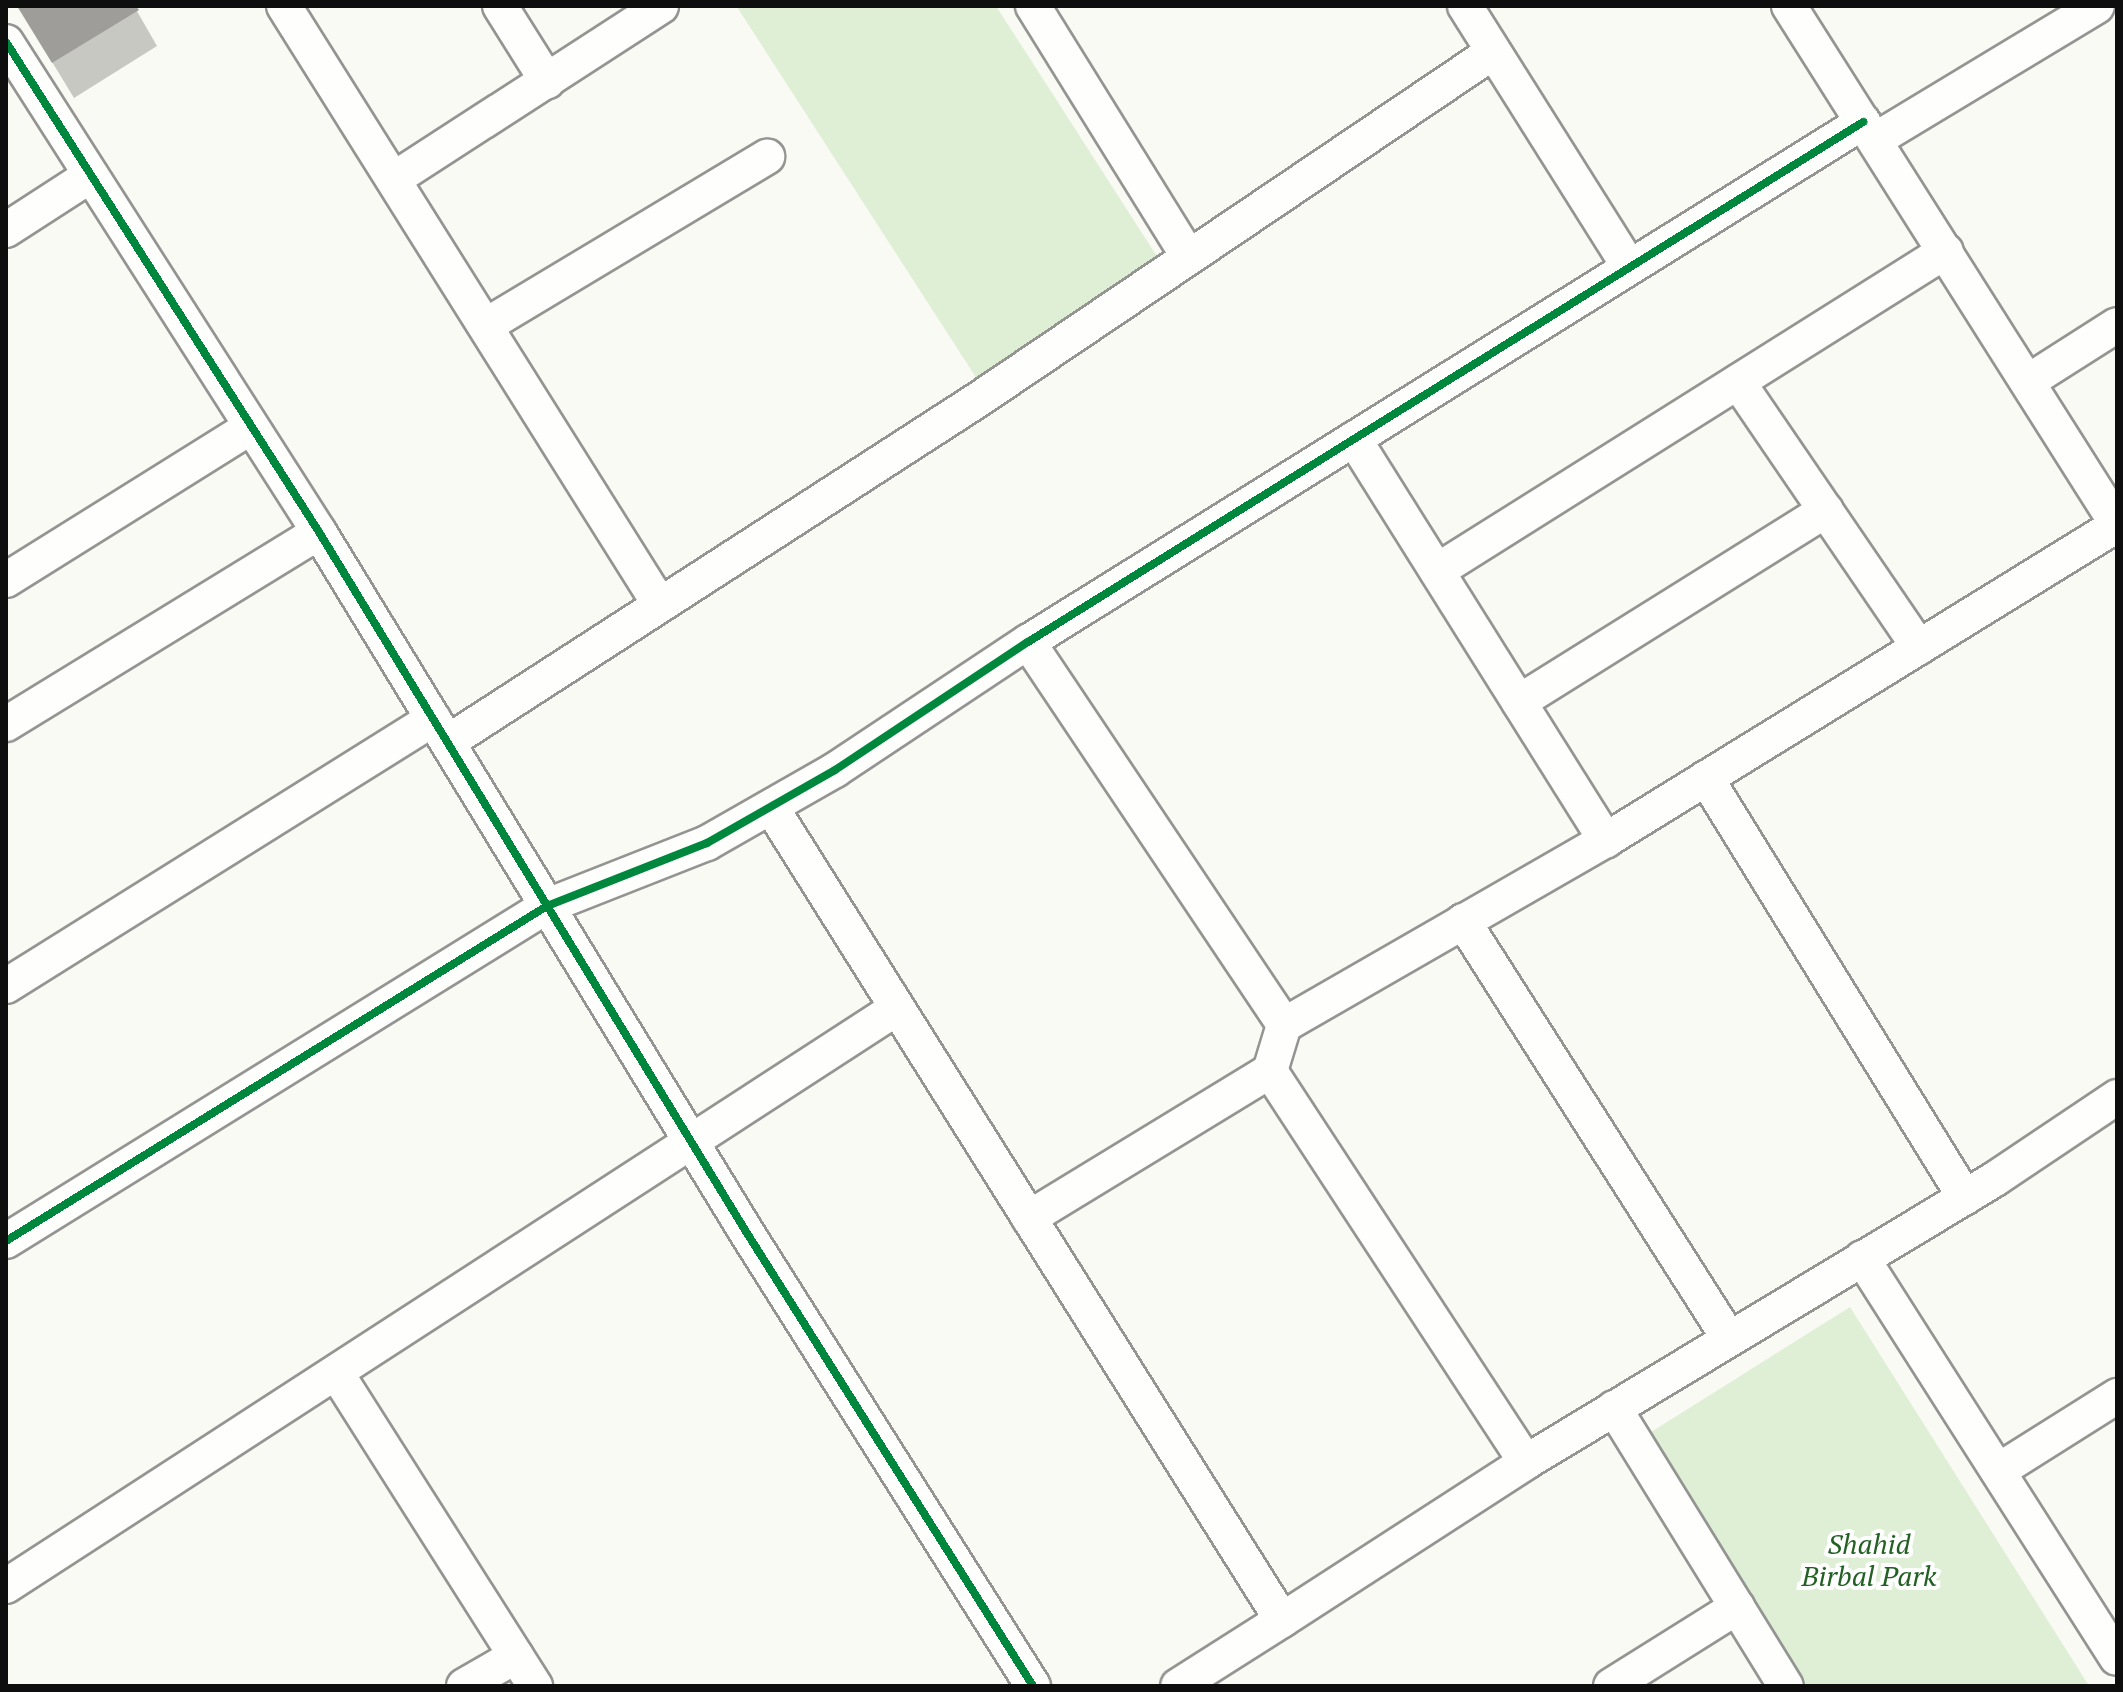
<!DOCTYPE html>
<style>
body{margin:0}
#map{position:relative;width:2123px;height:1692px;overflow:hidden;background:#fafaf4;font-family:"PT Serif",serif}
div>[style]{position:absolute}
.green>*{inset:0;background:#deefd5}
.shadow>*{inset:0;background:#0003}
.building>*{inset:0;background:#9e9d99}
.roads{filter:drop-shadow(2px 0 #949492) drop-shadow(-2px 0 #949492) drop-shadow(0 2px #949492) drop-shadow(0 -2px #949492)}
.minor>*{height:34px;margin:-17px;padding:0 17px;transform-origin:17px;border-radius:17px;background:#fefefd}
.cycleway>*{height:8px;margin:-4px;padding:0 4px;transform-origin:4px;border-radius:4px;background:#00873e}
span{translate:-50% -50%;white-space:nowrap;text-align:center;line-height:1.15;-webkit-text-stroke:8px #fff;paint-order:stroke}
.park-label{font-size:28px;color:#226123;font-style:italic}
.frame{position:absolute;inset:0;border:8px solid #0e0e0e;pointer-events:none}
</style>
<div id="map">
<div class="green">
<i style="clip-path:polygon(996px 6px,1160px 261px,977px 379px,737px 7px)"></i>
<i style="clip-path:polygon(1850px 1307px,2089px 1686px,1807px 1686px,1648px 1434px)"></i>
</div>
<div class="shadow">
<i style="clip-path:polygon(18px 6px,134px 6px,157px 46px,74px 98px)"></i>
</div>
<div class="building">
<i style="clip-path:polygon(17px 6px,136px 6px,139px 10px,52px 63px)"></i>
</div>
<div class="roads">
<div class="minor">
<i style="left:284px;top:6px;width:707px;rotate:57.88deg"></i>
<i style="left:500px;top:6px;width:89px;rotate:57.9deg"></i>
<i style="left:1033px;top:6px;width:294px;rotate:58.2deg"></i>
<i style="left:1465px;top:6px;width:307px;rotate:57.8deg"></i>
<i style="left:1789px;top:6px;width:613px;rotate:57.66deg"></i>
<i style="left:6px;top:42px;width:581px;rotate:57.43deg"></i>
<i style="left:319px;top:532px;width:818px;rotate:58.6deg"></i>
<i style="left:745px;top:1230px;width:539px;rotate:57.72deg"></i>
<i style="left:1875px;top:140px;width:259px;rotate:-31.1deg"></i>
<i style="left:394px;top:179px;width:318px;rotate:-32.9deg"></i>
<i style="left:6px;top:230px;width:101px;rotate:-32.9deg"></i>
<i style="left:487px;top:325px;width:327px;rotate:-31deg"></i>
<i style="left:2029px;top:381px;width:104px;rotate:-32.5deg"></i>
<i style="left:1738px;top:382px;width:321px;rotate:55.7deg"></i>
<i style="left:1354px;top:439px;width:474px;rotate:57.9deg"></i>
<i style="left:1606px;top:840px;width:600px;rotate:-31.65deg"></i>
<i style="left:1437px;top:571px;width:601px;rotate:-32.16deg"></i>
<i style="left:6px;top:580px;width:289px;rotate:-32deg"></i>
<i style="left:1028px;top:642px;width:461px;rotate:56.2deg"></i>
<i style="left:1284px;top:1025px;width:48px;rotate:106.9deg"></i>
<i style="left:1270px;top:1071px;width:467px;rotate:56.8deg"></i>
<i style="left:1526px;top:1462px;width:548px;rotate:-31.11deg"></i>
<i style="left:1995px;top:1179px;width:147px;rotate:-33.9deg"></i>
<i style="left:1519px;top:702px;width:362px;rotate:-32deg"></i>
<i style="left:6px;top:724px;width:367px;rotate:-31.5deg"></i>
<i style="left:448px;top:742px;width:632px;rotate:-32.86deg"></i>
<i style="left:979px;top:399px;width:620px;rotate:-34.02deg"></i>
<i style="left:1706px;top:778px;width:493px;rotate:58.3deg"></i>
<i style="left:771px;top:807px;width:960px;rotate:57.85deg"></i>
<i style="left:1282px;top:1620px;width:123px;rotate:147.6deg"></i>
<i style="left:1463px;top:921px;width:495px;rotate:57.5deg"></i>
<i style="left:6px;top:986px;width:504px;rotate:-32.02deg"></i>
<i style="left:1284px;top:1025px;width:371px;rotate:-29.9deg"></i>
<i style="left:1029px;top:1218px;width:282px;rotate:-31.4deg"></i>
<i style="left:6px;top:1241px;width:636px;rotate:-31.77deg"></i>
<i style="left:547px;top:906px;width:172px;rotate:-21.5deg"></i>
<i style="left:707px;top:843px;width:147px;rotate:-29.7deg"></i>
<i style="left:835px;top:770px;width:232px;rotate:-33.6deg"></i>
<i style="left:1028px;top:642px;width:984px;rotate:-31.91deg"></i>
<i style="left:1862px;top:1258px;width:474px;rotate:57.5deg"></i>
<i style="left:337px;top:1374px;width:370px;rotate:57.6deg"></i>
<i style="left:1614px;top:1408px;width:327px;rotate:58.3deg"></i>
<i style="left:1998px;top:1471px;width:141px;rotate:-32.2deg"></i>
<i style="left:6px;top:1586px;width:1062px;rotate:-32.97deg"></i>
<i style="left:1282px;top:1620px;width:291px;rotate:-32.9deg"></i>
<i style="left:464px;top:1686px;width:60px;rotate:-30deg"></i>
<i style="left:1611px;top:1686px;width:149px;rotate:-32.1deg"></i>
</div>
</div>
<div class="cycleway">
<i style="left:6px;top:42px;width:581px;rotate:57.43deg"></i>
<i style="left:319px;top:532px;width:818px;rotate:58.6deg"></i>
<i style="left:745px;top:1230px;width:539px;rotate:57.72deg"></i>
<i style="left:6px;top:1241px;width:636px;rotate:-31.77deg"></i>
<i style="left:547px;top:906px;width:172px;rotate:-21.5deg"></i>
<i style="left:707px;top:843px;width:147px;rotate:-29.7deg"></i>
<i style="left:835px;top:770px;width:232px;rotate:-33.6deg"></i>
<i style="left:1028px;top:642px;width:984px;rotate:-31.91deg"></i>
</div>
<div class="park-label">
<span style="left:1869px;top:1560px">Shahid<br>Birbal Park</span>
</div>
<div class="frame"></div>
</div>
